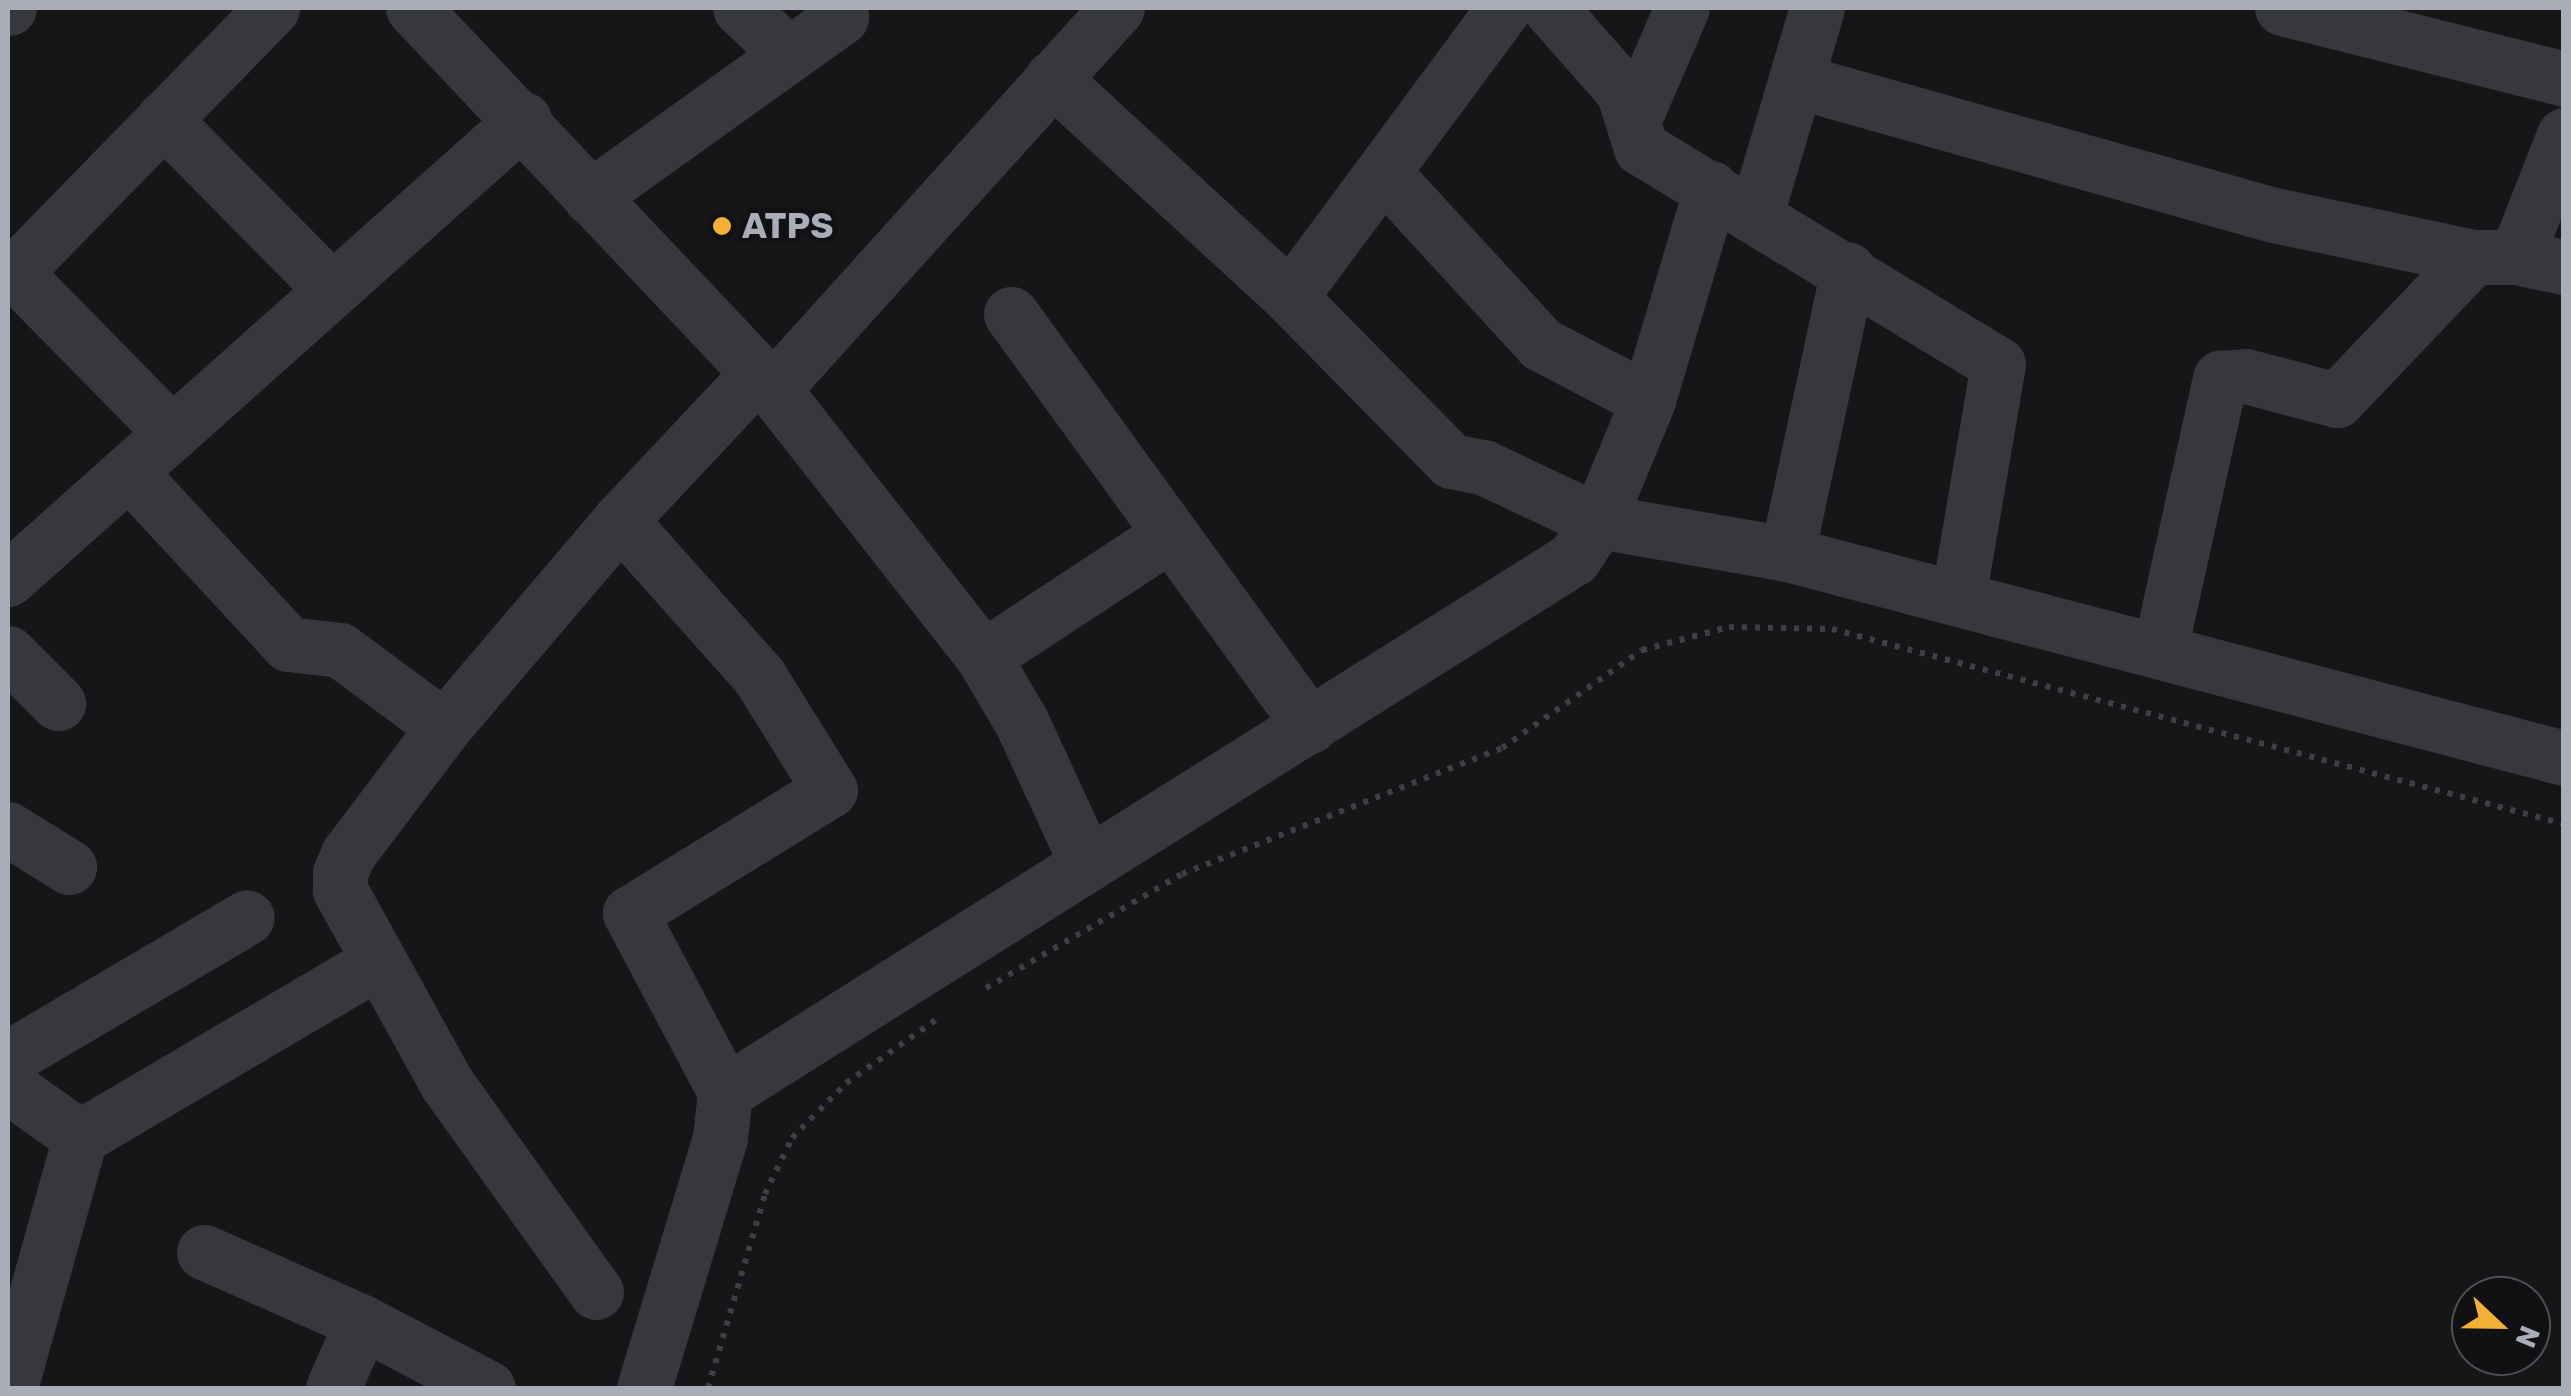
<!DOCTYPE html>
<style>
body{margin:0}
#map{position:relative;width:2571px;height:1396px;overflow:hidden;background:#161618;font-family:Rubik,sans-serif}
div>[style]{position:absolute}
.path>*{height:6px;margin-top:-3px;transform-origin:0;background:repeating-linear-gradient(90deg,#3d3f44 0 5px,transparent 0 13px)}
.minor>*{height:55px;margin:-27.5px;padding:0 27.5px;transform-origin:27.5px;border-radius:27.5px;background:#37383d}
.dots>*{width:28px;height:28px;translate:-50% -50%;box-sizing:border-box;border:5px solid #111113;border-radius:50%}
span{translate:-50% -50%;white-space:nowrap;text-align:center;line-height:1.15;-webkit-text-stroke:10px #111113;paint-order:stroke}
.poi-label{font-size:35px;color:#a8adb8;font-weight:700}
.left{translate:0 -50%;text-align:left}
.frame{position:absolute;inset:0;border:10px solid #a8adb8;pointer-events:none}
.north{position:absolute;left:2451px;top:1276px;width:100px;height:100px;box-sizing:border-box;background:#111113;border:2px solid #4d4f55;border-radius:50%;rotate:112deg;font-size:28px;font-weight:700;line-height:40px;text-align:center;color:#a8adb8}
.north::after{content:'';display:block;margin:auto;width:35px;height:45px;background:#f2b134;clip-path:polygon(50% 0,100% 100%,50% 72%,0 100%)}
</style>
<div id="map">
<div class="path">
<i style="left:986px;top:988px;width:227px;rotate:-30.2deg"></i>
<i style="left:1182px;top:874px;width:344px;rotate:-21.5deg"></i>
<i style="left:1502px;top:748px;width:171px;rotate:-35deg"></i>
<i style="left:1642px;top:650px;width:90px;rotate:-14.8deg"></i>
<i style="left:1729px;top:627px;width:103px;rotate:1.1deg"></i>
<i style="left:1832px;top:629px;width:758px;rotate:14.92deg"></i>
<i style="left:708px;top:1388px;width:202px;rotate:-73.6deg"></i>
<i style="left:765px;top:1194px;width:62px;rotate:-64.3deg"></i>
<i style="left:792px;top:1138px;width:77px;rotate:-45.5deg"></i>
<i style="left:846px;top:1083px;width:111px;rotate:-35.1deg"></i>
</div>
<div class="minor">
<i style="left:8px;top:8px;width:1px"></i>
<i style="left:413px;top:8px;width:524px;rotate:46.62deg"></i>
<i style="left:773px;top:389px;width:340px;rotate:51.9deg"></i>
<i style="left:983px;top:657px;width:74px;rotate:59.3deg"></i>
<i style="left:1021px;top:721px;width:157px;rotate:65.2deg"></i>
<i style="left:740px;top:8px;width:62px;rotate:43.7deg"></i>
<i style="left:1550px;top:8px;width:111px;rotate:48.7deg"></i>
<i style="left:1623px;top:91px;width:60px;rotate:72.5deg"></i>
<i style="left:1641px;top:148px;width:417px;rotate:31.2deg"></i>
<i style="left:1998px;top:364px;width:237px;rotate:99.7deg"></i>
<i style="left:2282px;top:8px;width:291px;rotate:14.1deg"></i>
<i style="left:1052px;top:78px;width:323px;rotate:42.6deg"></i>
<i style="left:1290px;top:297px;width:230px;rotate:45.5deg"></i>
<i style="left:1451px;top:461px;width:33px;rotate:11deg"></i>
<i style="left:1483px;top:467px;width:127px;rotate:25.2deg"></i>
<i style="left:1598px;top:521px;width:192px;rotate:9.9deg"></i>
<i style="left:1787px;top:554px;width:803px;rotate:14.71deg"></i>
<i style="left:1797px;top:81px;width:495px;rotate:15.7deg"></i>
<i style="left:2274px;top:215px;width:203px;rotate:11.9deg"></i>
<i style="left:2473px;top:257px;width:43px"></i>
<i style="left:2516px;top:257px;width:49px;rotate:11.8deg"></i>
<i style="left:163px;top:119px;width:240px;rotate:45.3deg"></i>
<i style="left:1633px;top:121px;width:123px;rotate:-66.6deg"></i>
<i style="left:1383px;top:172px;width:234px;rotate:47.4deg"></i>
<i style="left:1541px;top:344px;width:121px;rotate:27.6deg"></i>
<i style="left:590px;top:197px;width:309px;rotate:-35.6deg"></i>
<i style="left:1756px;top:214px;width:215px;rotate:-73.5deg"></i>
<i style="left:2516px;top:257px;width:131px;rotate:-68.5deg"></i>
<i style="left:14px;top:272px;width:226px;rotate:45.5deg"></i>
<i style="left:8px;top:279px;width:378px;rotate:-45.7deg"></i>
<i style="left:1290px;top:297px;width:360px;rotate:-53.5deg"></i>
<i style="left:1011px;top:314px;width:509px;rotate:54.03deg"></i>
<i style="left:773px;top:389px;width:513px;rotate:-47.92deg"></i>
<i style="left:129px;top:472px;width:234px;rotate:47.2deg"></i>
<i style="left:288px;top:644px;width:52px;rotate:6.6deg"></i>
<i style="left:340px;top:650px;width:129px;rotate:36.5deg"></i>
<i style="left:620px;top:520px;width:209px;rotate:48.3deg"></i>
<i style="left:759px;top:676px;width:134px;rotate:58.1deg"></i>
<i style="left:830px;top:790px;width:235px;rotate:148.4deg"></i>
<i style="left:630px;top:913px;width:203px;rotate:62deg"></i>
<i style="left:725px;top:1092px;width:46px;rotate:96.2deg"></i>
<i style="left:720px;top:1138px;width:261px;rotate:106.9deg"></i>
<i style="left:1787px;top:554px;width:291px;rotate:-77.9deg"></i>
<i style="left:8px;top:579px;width:691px;rotate:-41.72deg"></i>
<i style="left:2160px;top:649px;width:278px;rotate:-77.5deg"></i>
<i style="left:2220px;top:378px;width:26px;rotate:-4deg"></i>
<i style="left:2246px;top:376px;width:94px;rotate:14.8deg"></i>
<i style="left:2337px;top:400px;width:197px;rotate:-46.4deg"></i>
<i style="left:8px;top:653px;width:71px;rotate:45deg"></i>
<i style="left:983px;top:657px;width:220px;rotate:-33.3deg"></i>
<i style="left:8px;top:829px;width:72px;rotate:31.9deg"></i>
<i style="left:8px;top:1058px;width:277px;rotate:-30.5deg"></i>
<i style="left:8px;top:1086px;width:88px;rotate:35.3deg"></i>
<i style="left:725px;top:1092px;width:1003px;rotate:-32.17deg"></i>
<i style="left:1574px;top:558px;width:44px;rotate:-57deg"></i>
<i style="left:1598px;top:521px;width:131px;rotate:-67.5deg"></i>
<i style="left:1648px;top:400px;width:221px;rotate:-73.4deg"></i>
<i style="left:204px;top:1252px;width:173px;rotate:23.9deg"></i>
<i style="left:362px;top:1322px;width:142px;rotate:27.6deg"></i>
<i style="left:596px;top:1292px;width:256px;rotate:-125.6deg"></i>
<i style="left:447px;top:1084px;width:222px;rotate:-118.9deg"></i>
<i style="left:340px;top:890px;width:17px;rotate:-90deg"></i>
<i style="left:340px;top:873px;width:21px;rotate:-67deg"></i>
<i style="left:348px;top:854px;width:159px;rotate:-52.9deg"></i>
<i style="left:444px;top:727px;width:272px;rotate:-49.6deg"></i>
<i style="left:620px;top:520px;width:203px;rotate:-46.8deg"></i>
<i style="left:10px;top:1388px;width:261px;rotate:-74.4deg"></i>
<i style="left:80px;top:1137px;width:347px;rotate:-30.5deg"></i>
<i style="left:333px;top:1388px;width:72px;rotate:-66.3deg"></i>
</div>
<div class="dots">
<i style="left:722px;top:226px;background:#f2b134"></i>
</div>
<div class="poi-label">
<span class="left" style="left:742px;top:226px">ATPS</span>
</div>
<div class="frame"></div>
<div class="north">N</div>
</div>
